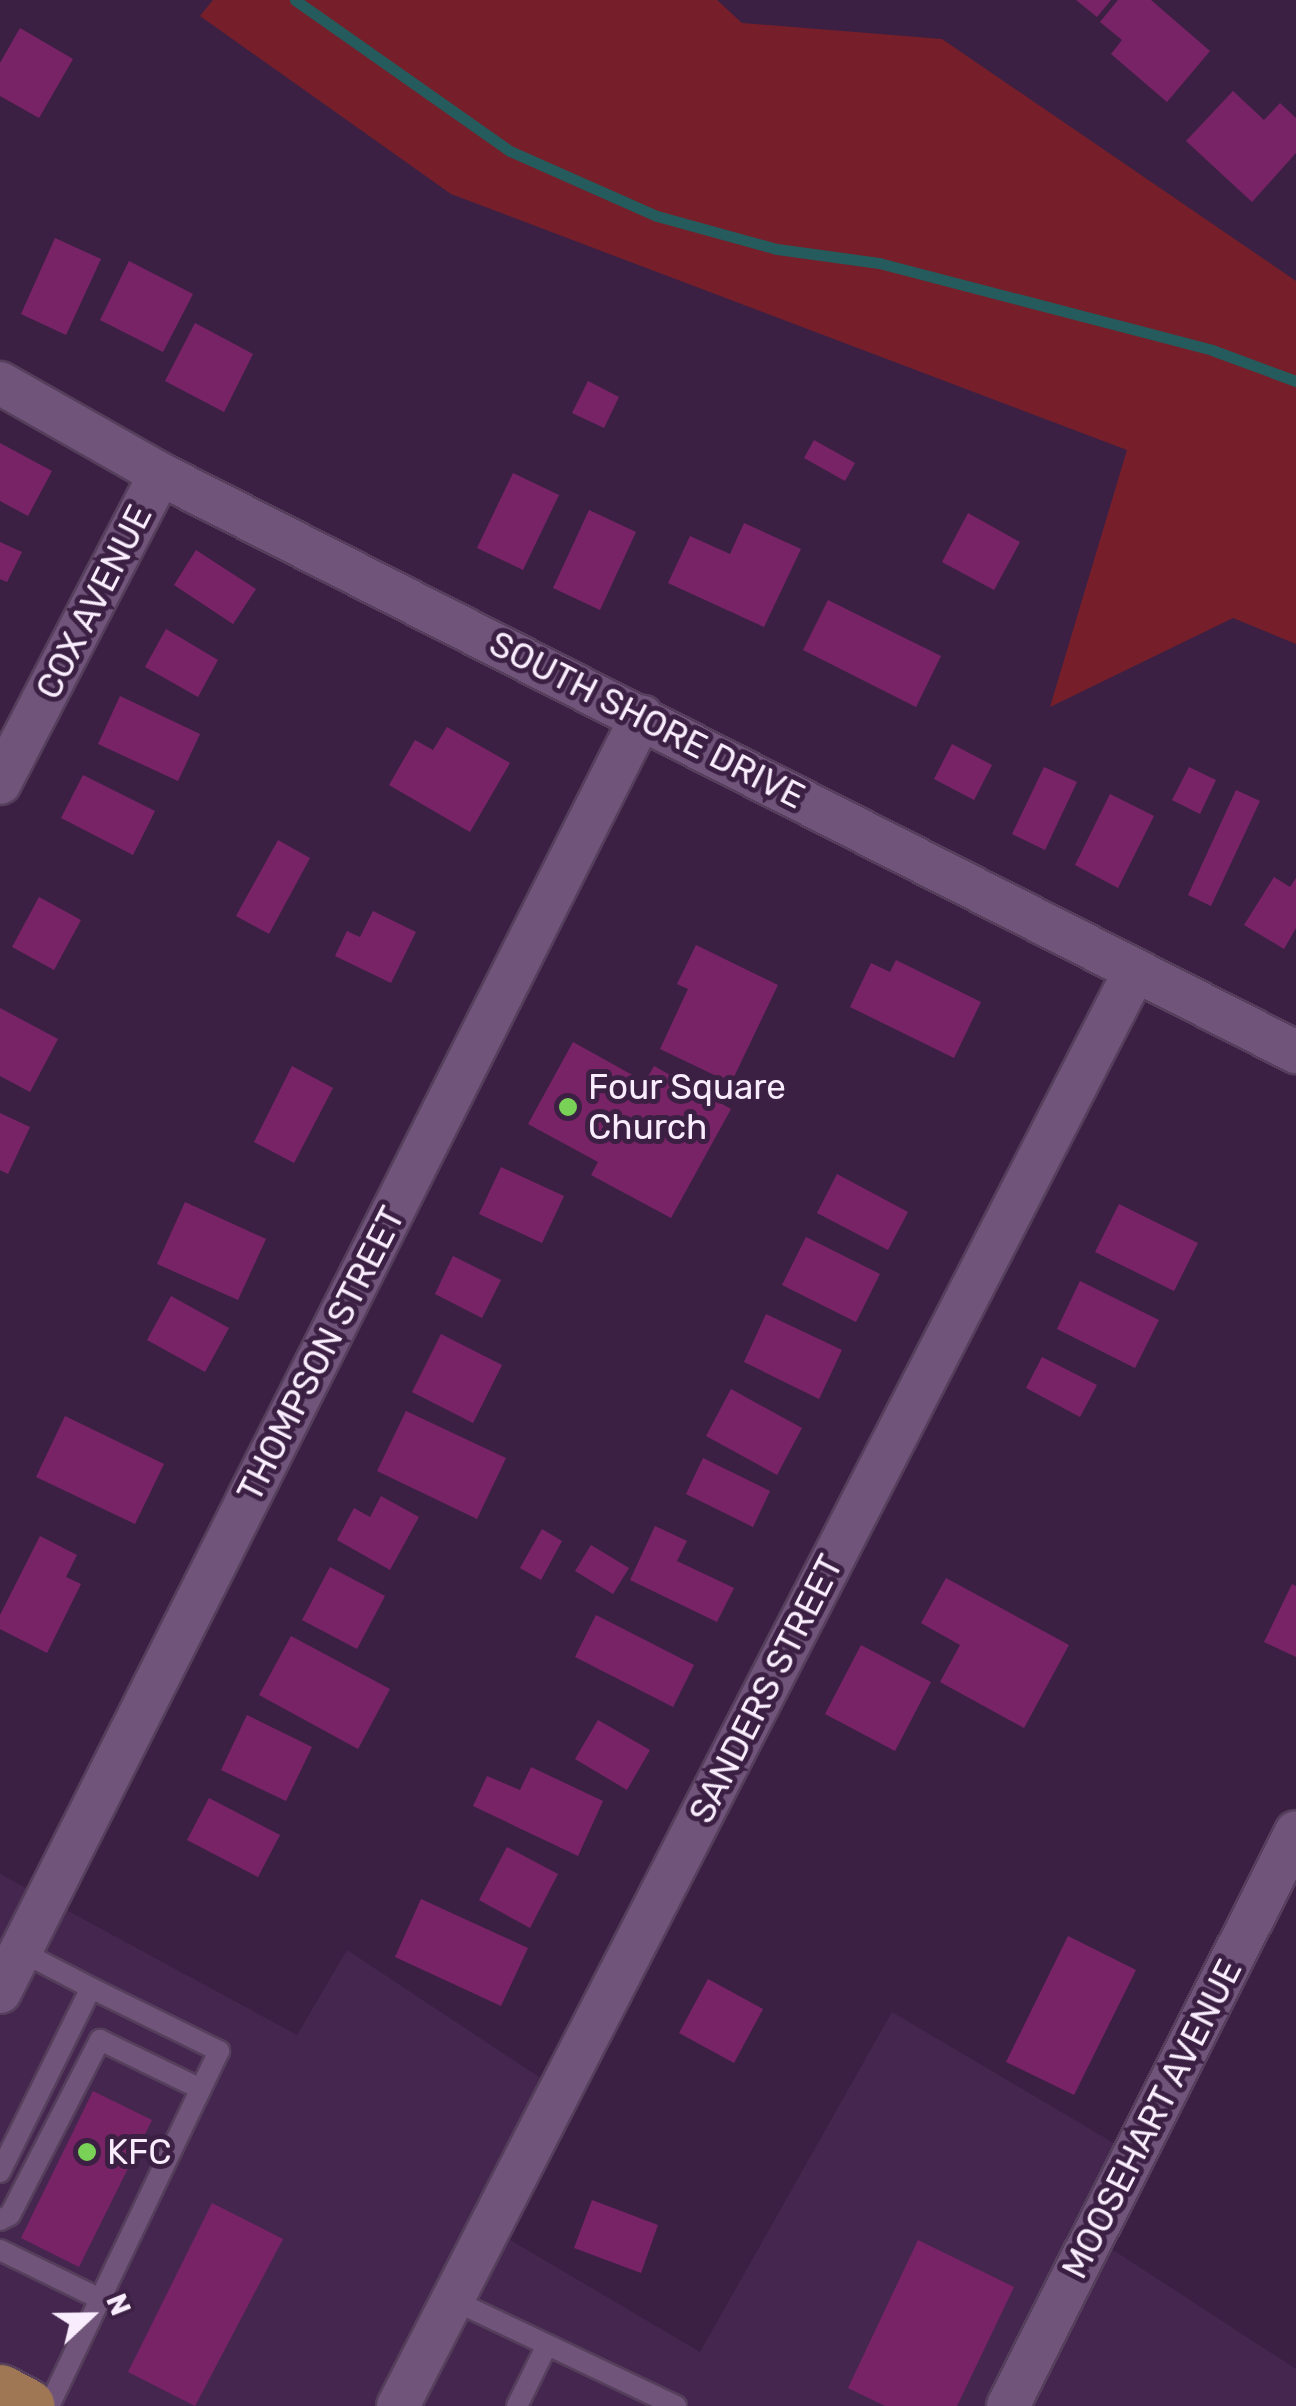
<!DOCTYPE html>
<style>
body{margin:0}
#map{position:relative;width:1296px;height:2406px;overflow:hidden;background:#3b2043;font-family:Rubik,sans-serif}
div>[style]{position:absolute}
.built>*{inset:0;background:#45264f}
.green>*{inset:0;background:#761f2a}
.stream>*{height:11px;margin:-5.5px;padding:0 5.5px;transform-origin:5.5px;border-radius:5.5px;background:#255b5c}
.building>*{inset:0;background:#792367}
.roads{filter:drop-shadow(2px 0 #553f5c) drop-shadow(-2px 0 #553f5c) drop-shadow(0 2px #553f5c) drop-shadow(0 -2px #553f5c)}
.lane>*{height:20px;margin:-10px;padding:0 10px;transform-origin:10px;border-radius:10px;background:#71547a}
.street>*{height:42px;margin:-21px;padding:0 21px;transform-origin:21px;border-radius:21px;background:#71547a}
.primary>*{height:55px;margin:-27.5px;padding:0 27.5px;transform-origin:27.5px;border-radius:27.5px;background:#9f7754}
.dots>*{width:28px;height:28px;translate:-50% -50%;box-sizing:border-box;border:5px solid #3b2043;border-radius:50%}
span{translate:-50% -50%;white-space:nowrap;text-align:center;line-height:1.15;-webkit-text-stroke:10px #3b2043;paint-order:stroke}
.street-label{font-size:35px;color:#f9ecfd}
.poi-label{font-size:35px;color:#f9ecfd}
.left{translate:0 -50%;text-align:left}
.north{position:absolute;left:40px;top:2266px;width:100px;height:100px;-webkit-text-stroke:8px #3b2043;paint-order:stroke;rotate:68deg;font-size:28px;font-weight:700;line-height:40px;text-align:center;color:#f9ecfd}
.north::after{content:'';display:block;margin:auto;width:35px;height:45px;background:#f9ecfd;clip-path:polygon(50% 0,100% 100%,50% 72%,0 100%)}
</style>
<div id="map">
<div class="built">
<i style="clip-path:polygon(0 1874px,297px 2035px,347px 1950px,560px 2091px,490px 2228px,700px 2352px,892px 2012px,1134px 2155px,1093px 2237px,1296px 2369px,1296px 2406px,27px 2406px,0 2392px)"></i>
</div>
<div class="green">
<i style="clip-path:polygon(213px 0,717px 0,742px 23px,942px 39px,1296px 281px,1296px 644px,1233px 618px,1050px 707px,1127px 450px,451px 194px,200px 16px)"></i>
</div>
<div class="stream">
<i style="left:295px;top:0;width:263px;rotate:35.1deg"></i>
<i style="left:510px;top:151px;width:161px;rotate:23.9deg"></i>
<i style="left:657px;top:216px;width:124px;rotate:15.4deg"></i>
<i style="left:777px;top:249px;width:103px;rotate:7.8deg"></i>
<i style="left:879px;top:263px;width:344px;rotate:14.6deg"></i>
<i style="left:1212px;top:350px;width:90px;rotate:20.3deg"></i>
</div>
<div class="building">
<i style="clip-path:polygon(1076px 0,1111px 0,1097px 17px)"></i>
<i style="clip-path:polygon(1118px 0,1151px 0,1210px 51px,1167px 102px,1111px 54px,1122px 40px,1100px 22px)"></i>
<i style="clip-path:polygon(20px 28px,73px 59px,39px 118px,0 96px,0 63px)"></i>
<i style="clip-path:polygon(1233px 91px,1264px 120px,1280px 103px,1296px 118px,1296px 153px,1252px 202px,1186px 141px)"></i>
<i style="clip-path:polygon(55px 238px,101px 259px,66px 335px,21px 314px)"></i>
<i style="clip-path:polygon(129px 261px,193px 294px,163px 352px,100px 320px)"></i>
<i style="clip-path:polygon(195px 323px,253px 354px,224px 412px,165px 381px)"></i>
<i style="clip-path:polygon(588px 381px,619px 397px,604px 428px,572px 413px)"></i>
<i style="clip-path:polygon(814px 440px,855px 463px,845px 481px,804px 458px)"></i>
<i style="clip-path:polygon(0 443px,52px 471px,28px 516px,0 501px)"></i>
<i style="clip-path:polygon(513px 473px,559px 495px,523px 570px,477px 548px)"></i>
<i style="clip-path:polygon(589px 510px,636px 532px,600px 610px,553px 588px)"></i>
<i style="clip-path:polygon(968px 513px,1020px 542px,994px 590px,942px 562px)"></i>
<i style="clip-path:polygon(744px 523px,801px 549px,764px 627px,668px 583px,690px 536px,730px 554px)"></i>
<i style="clip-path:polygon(0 542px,22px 552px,7px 582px,0 579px)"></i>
<i style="clip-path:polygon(196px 550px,256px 589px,233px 624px,174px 585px)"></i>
<i style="clip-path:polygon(828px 600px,941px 656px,916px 707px,803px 650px)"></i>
<i style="clip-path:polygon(166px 629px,218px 660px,198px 697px,145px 667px)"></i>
<i style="clip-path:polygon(120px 696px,200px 734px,178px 781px,98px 744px)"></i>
<i style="clip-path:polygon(447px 727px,510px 763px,470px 832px,389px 785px,415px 740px,433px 750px)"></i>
<i style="clip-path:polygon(952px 744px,992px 765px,974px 800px,934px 779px)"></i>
<i style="clip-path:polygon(1044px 767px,1077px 782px,1045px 850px,1012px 834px)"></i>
<i style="clip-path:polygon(1189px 767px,1216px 780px,1200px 814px,1172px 800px)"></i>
<i style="clip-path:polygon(83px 775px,155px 811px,133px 855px,61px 818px)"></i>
<i style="clip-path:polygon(1236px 790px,1260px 801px,1211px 906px,1188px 895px)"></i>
<i style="clip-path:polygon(1110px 794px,1154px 816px,1118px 888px,1075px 865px)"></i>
<i style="clip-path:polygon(278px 840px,310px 858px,269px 934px,236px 916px)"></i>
<i style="clip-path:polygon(1274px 877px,1290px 887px,1296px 878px,1296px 928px,1284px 949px,1244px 925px)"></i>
<i style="clip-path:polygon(39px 897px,81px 920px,54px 970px,12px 947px)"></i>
<i style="clip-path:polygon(373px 911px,416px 932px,391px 983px,335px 956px,347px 931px,360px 937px)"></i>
<i style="clip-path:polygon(696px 945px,778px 985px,731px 1083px,660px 1049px,688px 989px,677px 984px)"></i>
<i style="clip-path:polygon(896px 960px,981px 1002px,954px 1058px,850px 1007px,871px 963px,890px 972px)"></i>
<i style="clip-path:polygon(0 1008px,58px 1039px,30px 1092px,0 1076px)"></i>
<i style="clip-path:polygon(573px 1042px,645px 1082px,654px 1066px,731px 1109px,671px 1218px,591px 1175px,598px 1162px,528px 1124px)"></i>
<i style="clip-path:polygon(292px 1066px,333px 1088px,294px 1163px,254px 1142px)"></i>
<i style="clip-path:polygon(0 1113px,30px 1127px,8px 1174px,0 1170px)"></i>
<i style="clip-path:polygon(501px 1167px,564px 1196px,542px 1243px,479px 1214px)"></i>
<i style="clip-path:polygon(837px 1174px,908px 1212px,888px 1250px,817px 1213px)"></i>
<i style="clip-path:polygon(185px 1202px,266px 1239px,238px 1300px,157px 1264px)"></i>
<i style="clip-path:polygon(1119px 1204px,1198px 1243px,1174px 1291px,1095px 1252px)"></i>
<i style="clip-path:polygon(806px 1237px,880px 1274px,856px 1322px,782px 1285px)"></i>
<i style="clip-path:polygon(453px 1256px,501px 1280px,482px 1318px,435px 1294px)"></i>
<i style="clip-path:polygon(1080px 1281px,1159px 1320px,1135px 1368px,1057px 1329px)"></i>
<i style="clip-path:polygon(171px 1296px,229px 1328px,205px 1372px,147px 1340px)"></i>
<i style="clip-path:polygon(766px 1314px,842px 1350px,819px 1399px,744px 1362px)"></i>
<i style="clip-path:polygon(441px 1334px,502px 1365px,473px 1423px,412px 1392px)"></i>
<i style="clip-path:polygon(1042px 1357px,1097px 1385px,1080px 1417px,1026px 1388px)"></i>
<i style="clip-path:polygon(731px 1389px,802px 1428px,777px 1475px,706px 1436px)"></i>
<i style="clip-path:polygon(406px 1411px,506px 1458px,477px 1519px,377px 1471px)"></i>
<i style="clip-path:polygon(65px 1416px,164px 1464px,135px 1524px,36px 1477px)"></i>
<i style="clip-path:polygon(703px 1458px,770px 1491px,753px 1527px,686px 1494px)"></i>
<i style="clip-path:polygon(381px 1496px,419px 1517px,390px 1570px,337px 1540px,354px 1508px,370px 1517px)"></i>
<i style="clip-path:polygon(655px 1526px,687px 1541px,677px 1561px,734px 1588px,717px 1622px,630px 1580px)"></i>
<i style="clip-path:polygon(542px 1529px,562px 1541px,541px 1580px,520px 1568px)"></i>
<i style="clip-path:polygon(40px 1536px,77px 1555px,66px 1577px,81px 1584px,47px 1653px,0 1629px,0 1615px)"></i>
<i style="clip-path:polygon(591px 1545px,629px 1568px,613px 1594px,575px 1571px)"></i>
<i style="clip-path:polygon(330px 1567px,385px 1596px,357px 1649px,302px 1620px)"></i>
<i style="clip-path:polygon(946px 1578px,1069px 1645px,1024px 1728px,940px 1682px,960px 1645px,921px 1623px)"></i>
<i style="clip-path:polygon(1292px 1584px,1296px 1586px,1296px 1657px,1264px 1642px)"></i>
<i style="clip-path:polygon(596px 1615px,694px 1665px,673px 1707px,575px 1657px)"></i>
<i style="clip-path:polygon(291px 1636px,390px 1689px,358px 1749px,259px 1695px)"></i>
<i style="clip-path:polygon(861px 1645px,931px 1682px,895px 1751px,825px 1714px)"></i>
<i style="clip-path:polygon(247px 1715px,312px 1747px,286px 1801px,221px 1770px)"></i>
<i style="clip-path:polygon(598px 1720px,650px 1750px,627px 1790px,575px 1759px)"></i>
<i style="clip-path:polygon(531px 1767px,603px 1801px,578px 1856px,473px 1806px,487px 1776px,520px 1790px)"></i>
<i style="clip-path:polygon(209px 1798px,280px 1835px,258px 1877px,187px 1840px)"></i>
<i style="clip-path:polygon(507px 1847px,558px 1874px,530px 1928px,479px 1900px)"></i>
<i style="clip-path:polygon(421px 1899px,528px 1948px,501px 2006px,395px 1957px)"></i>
<i style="clip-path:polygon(1068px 1936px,1136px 1970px,1074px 2095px,1006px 2062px)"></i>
<i style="clip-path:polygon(708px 1979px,763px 2009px,734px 2063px,679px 2033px)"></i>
<i style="clip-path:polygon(93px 2091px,152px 2120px,79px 2267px,21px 2238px)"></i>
<i style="clip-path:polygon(592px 2200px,658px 2225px,641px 2273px,574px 2248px)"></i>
<i style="clip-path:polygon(212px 2203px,283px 2239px,195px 2406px,128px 2372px)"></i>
<i style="clip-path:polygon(918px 2240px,1014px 2287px,957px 2406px,885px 2406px,848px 2388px)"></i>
</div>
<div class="roads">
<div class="lane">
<i style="left:20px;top:1951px;width:80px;rotate:27.5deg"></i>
<i style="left:0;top:2172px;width:205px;rotate:-63.7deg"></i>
<i style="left:91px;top:1988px;width:143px;rotate:26.2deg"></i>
<i style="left:219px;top:2051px;width:394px;rotate:115.6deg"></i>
<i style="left:0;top:2220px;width:11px;rotate:-27deg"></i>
<i style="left:10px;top:2215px;width:197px;rotate:-62.8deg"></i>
<i style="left:100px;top:2040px;width:112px;rotate:25.9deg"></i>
<i style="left:0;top:2250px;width:111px;rotate:26.1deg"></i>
<i style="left:453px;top:2300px;width:247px;rotate:25.4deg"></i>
<i style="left:517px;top:2406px;width:68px;rotate:-63.8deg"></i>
</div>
<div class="street">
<i style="left:0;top:383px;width:184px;rotate:29.6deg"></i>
<i style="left:160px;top:474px;width:1275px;rotate:26.97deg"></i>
<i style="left:0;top:783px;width:348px;rotate:-62.6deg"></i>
<i style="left:0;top:1992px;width:1428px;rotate:-63.29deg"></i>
<i style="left:398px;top:2406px;width:1613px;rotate:-62.82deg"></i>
<i style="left:1008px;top:2406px;width:642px;rotate:-63.36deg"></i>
</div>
<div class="primary">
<i style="left:0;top:2392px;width:30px;rotate:28deg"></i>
</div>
</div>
<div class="dots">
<i style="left:568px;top:1107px;background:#7ad157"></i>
<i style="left:87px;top:2152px;background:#7ad157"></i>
</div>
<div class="street-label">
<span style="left:94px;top:602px;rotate:-63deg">COX AVENUE</span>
<span style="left:647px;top:720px;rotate:27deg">SOUTH SHORE DRIVE</span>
<span style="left:321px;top:1354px;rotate:-63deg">THOMPSON STREET</span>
<span style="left:766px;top:1689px;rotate:-63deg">SANDERS STREET</span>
<span style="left:1152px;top:2119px;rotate:-63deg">MOOSEHART AVENUE</span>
</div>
<div class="poi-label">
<span class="left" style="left:588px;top:1107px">Four Square<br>Church</span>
<span class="left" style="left:107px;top:2152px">KFC</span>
</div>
<div class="north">N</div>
</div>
